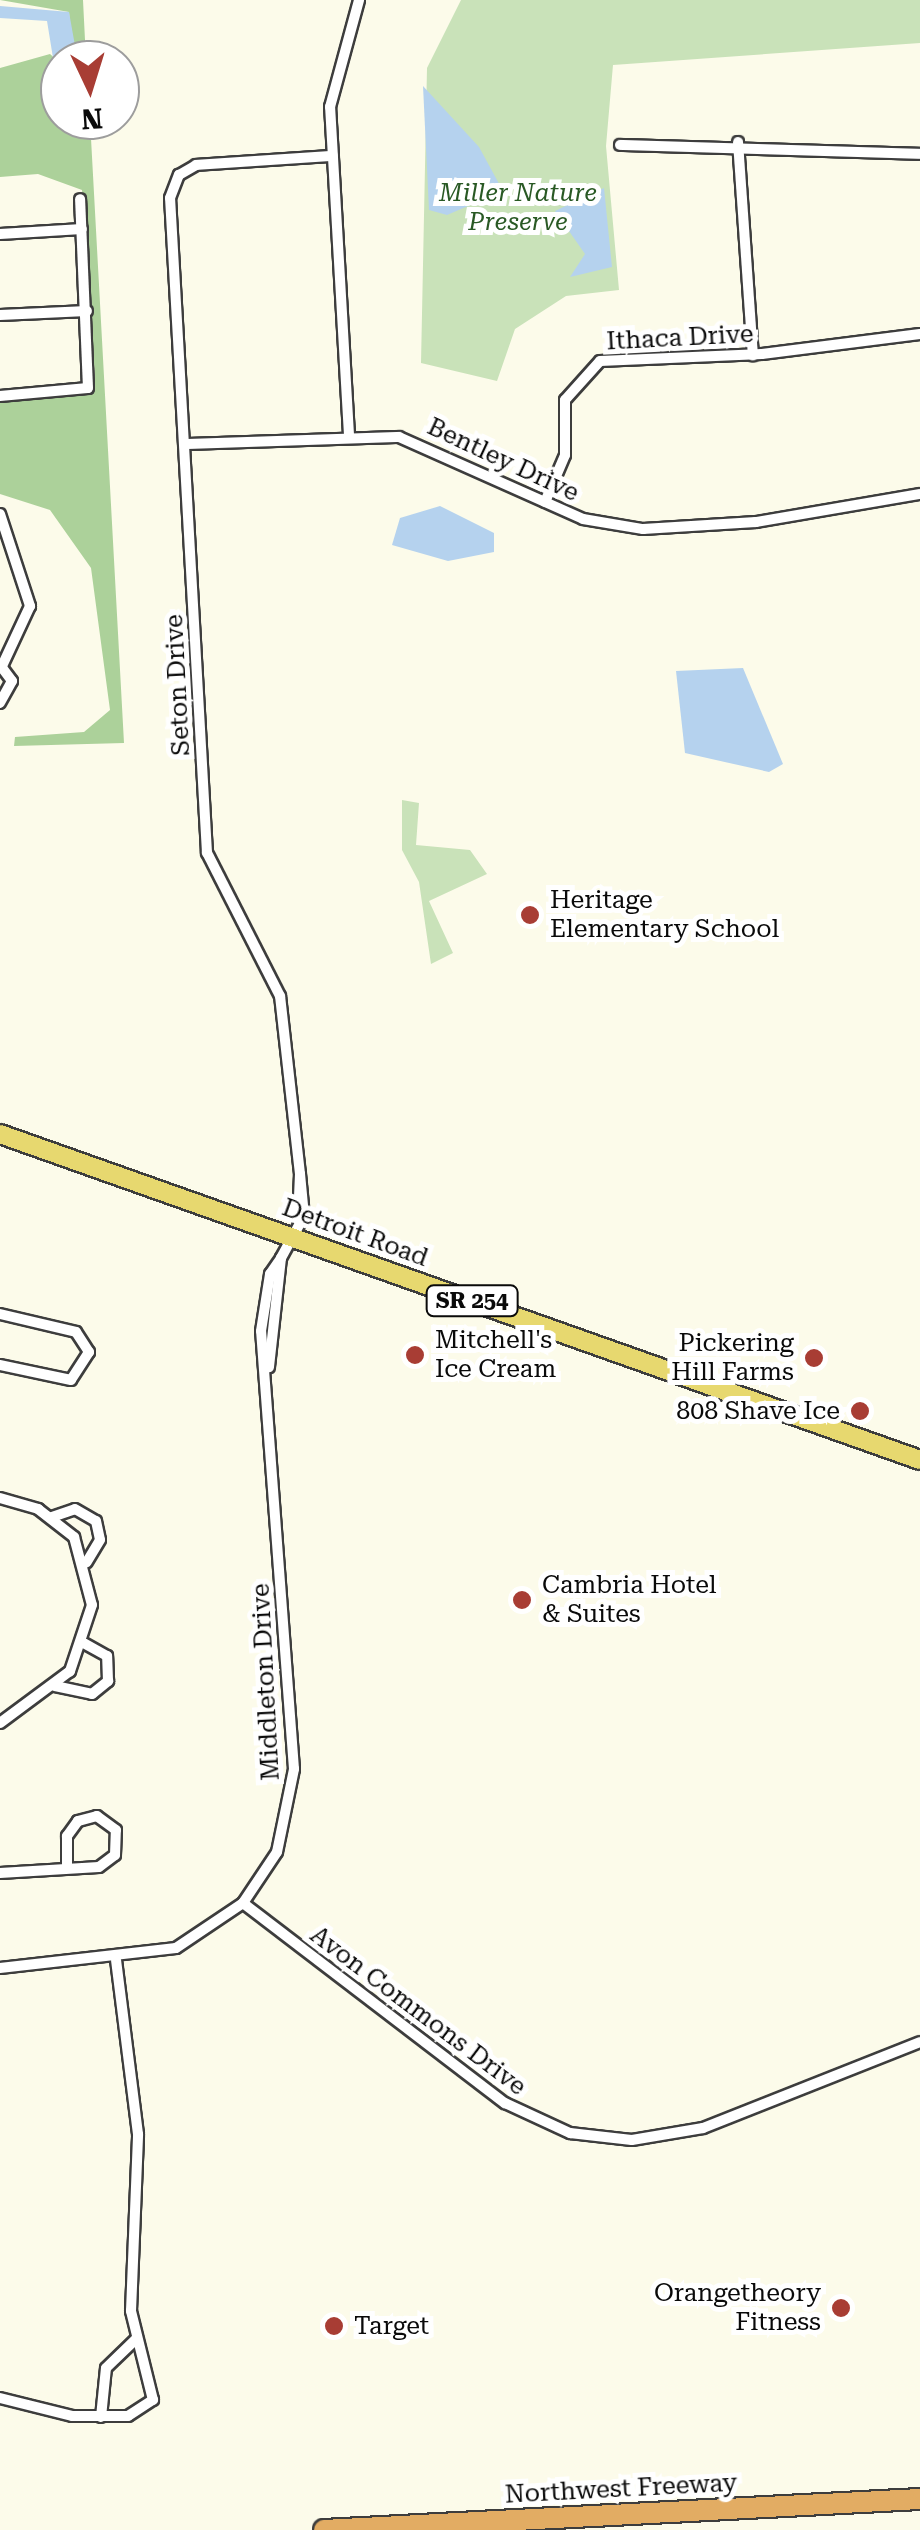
<!DOCTYPE html>
<style>
body{margin:0}
#map{position:relative;width:920px;height:2530px;overflow:hidden;background:#fcfbea;font-family:"Roboto Serif",serif}
div>[style]{position:absolute}
.green>*{inset:0;background:#c9e2b9}
.forest>*{inset:0;background:#acd19a}
.water>*{inset:0;background:#b5d2ee}
.roads{filter:drop-shadow(2px 0 #3d3d3d) drop-shadow(-2px 0 #3d3d3d) drop-shadow(0 2px #3d3d3d) drop-shadow(0 -2px #3d3d3d)}
.minor>*{height:10px;margin:-5px;padding:0 5px;transform-origin:5px;border-radius:5px;background:#fff}
.primary>*{height:18px;margin:-9px;padding:0 9px;transform-origin:9px;border-radius:9px;background:#e7d86f}
.motorway>*{height:20px;margin:-10px;padding:0 10px;transform-origin:10px;border-radius:10px;background:#e2ac63}
.dots>*{width:28px;height:28px;translate:-50% -50%;box-sizing:border-box;border:5px solid #fff;border-radius:50%}
span{translate:-50% -50%;white-space:nowrap;text-align:center;line-height:1.15;-webkit-text-stroke:10px #fff;paint-order:stroke}
.shield-label span{padding:2px 8px;background:#fff;border:2px solid;border-radius:8px;-webkit-text-stroke-width:0}
.shield-label{font-size:22px;color:#0a0a0a;font-weight:700}
.park-label{font-size:25px;color:#295924;font-style:italic}
.street-label{font-size:25px;color:#0a0a0a}
.poi-label{font-size:25px;color:#0a0a0a}
.left{translate:0 -50%;text-align:left}
.right{translate:-100% -50%;text-align:right}
.north{position:absolute;left:40px;top:40px;width:100px;height:100px;box-sizing:border-box;background:#fff;border:2px solid #9d9d9d;border-radius:50%;rotate:176deg;font-size:28px;font-weight:700;line-height:40px;text-align:center;color:#0a0a0a}
.north::after{content:'';display:block;margin:auto;width:35px;height:45px;background:#a83d34;clip-path:polygon(50% 0,100% 100%,50% 72%,0 100%)}
</style>
<div id="map">
<div class="green">
<i style="clip-path:polygon(461px 0,920px 0,920px 43px,613px 65px,606px 146px,619px 290px,566px 296px,515px 329px,497px 381px,421px 363px,427px 68px)"></i>
<i style="clip-path:polygon(402px 800px,419px 803px,416px 845px,470px 850px,487px 874px,429px 901px,453px 953px,431px 964px,419px 882px,402px 850px)"></i>
</div>
<div class="forest">
<i style="clip-path:polygon(0 0,83px 0,86px 60px,72px 60px,69px 12px)"></i>
<i style="clip-path:polygon(50px 54px,60px 63px,60px 120px,90px 120px,124px 743px,14px 746px,15px 737px,84px 732px,110px 710px,91px 568px,50px 510px,0 494px,0 399px,89px 392px,95px 378px,82px 190px,38px 174px,0 177px,0 68px)"></i>
</div>
<div class="water">
<i style="clip-path:polygon(0 6px,69px 12px,77px 57px,54px 64px,47px 21px,0 18px)"></i>
<i style="clip-path:polygon(423px 86px,479px 147px,503px 191px,447px 215px,429px 210px)"></i>
<i style="clip-path:polygon(604px 188px,612px 267px,570px 277px,585px 254px,555px 211px)"></i>
<i style="clip-path:polygon(440px 506px,494px 533px,494px 552px,448px 561px,392px 545px,400px 518px)"></i>
<i style="clip-path:polygon(743px 668px,783px 764px,769px 772px,685px 753px,676px 671px)"></i>
</div>
<div class="roads">
<div class="minor">
<i style="left:738px;top:142px;width:214px;rotate:86deg"></i>
<i style="left:620px;top:145px;width:300px;rotate:1.7deg"></i>
<i style="left:0;top:234px;width:82px;rotate:-3.5deg"></i>
<i style="left:0;top:315px;width:87px;rotate:-2.6deg"></i>
<i style="left:0;top:396px;width:88px;rotate:-5.2deg"></i>
<i style="left:88px;top:388px;width:189px;rotate:-92.4deg"></i>
<i style="left:349px;top:435px;width:329px;rotate:-93.3deg"></i>
<i style="left:330px;top:107px;width:111px;rotate:-74.8deg"></i>
<i style="left:185px;top:444px;width:214px;rotate:-1.9deg"></i>
<i style="left:399px;top:437px;width:201px;rotate:24deg"></i>
<i style="left:583px;top:519px;width:61px;rotate:9.5deg"></i>
<i style="left:643px;top:529px;width:113px;rotate:-3.5deg"></i>
<i style="left:756px;top:522px;width:166px;rotate:-9.7deg"></i>
<i style="left:545px;top:502px;width:51px;rotate:-66.9deg"></i>
<i style="left:565px;top:455px;width:55px;rotate:-90deg"></i>
<i style="left:565px;top:400px;width:52px;rotate:-48.1deg"></i>
<i style="left:600px;top:361px;width:162px;rotate:-2.5deg"></i>
<i style="left:762px;top:354px;width:159px;rotate:-7.2deg"></i>
<i style="left:0;top:514px;width:97px;rotate:71.9deg"></i>
<i style="left:30px;top:606px;width:66px;rotate:115deg"></i>
<i style="left:0;top:665px;width:20px;rotate:53deg"></i>
<i style="left:12px;top:681px;width:25px;rotate:119deg"></i>
<i style="left:300px;top:1174px;width:179px;rotate:-96.4deg"></i>
<i style="left:280px;top:996px;width:161px;rotate:-117deg"></i>
<i style="left:207px;top:853px;width:656px;rotate:-93.23deg"></i>
<i style="left:170px;top:198px;width:25px;rotate:-69deg"></i>
<i style="left:179px;top:175px;width:20px;rotate:-30deg"></i>
<i style="left:196px;top:165px;width:137px;rotate:-3.8deg"></i>
<i style="left:281px;top:1258px;width:48px;rotate:-61.3deg"></i>
<i style="left:304px;top:1216px;width:42px;rotate:-95.4deg"></i>
<i style="left:300px;top:1174px;width:46px;rotate:92.5deg"></i>
<i style="left:0;top:1314px;width:78px;rotate:13.3deg"></i>
<i style="left:76px;top:1332px;width:24px;rotate:57deg"></i>
<i style="left:89px;top:1352px;width:33px;rotate:123deg"></i>
<i style="left:71px;top:1380px;width:73px;rotate:-168.1deg"></i>
<i style="left:0;top:1498px;width:40px;rotate:16deg"></i>
<i style="left:38px;top:1509px;width:46px;rotate:37.9deg"></i>
<i style="left:74px;top:1537px;width:70px;rotate:75.2deg"></i>
<i style="left:92px;top:1605px;width:70px;rotate:108.4deg"></i>
<i style="left:70px;top:1671px;width:87px;rotate:143.4deg"></i>
<i style="left:52px;top:1517px;width:24px;rotate:-19deg"></i>
<i style="left:75px;top:1509px;width:24px;rotate:30deg"></i>
<i style="left:96px;top:1521px;width:19px;rotate:78deg"></i>
<i style="left:100px;top:1540px;width:26px;rotate:121deg"></i>
<i style="left:55px;top:1686px;width:38px;rotate:12deg"></i>
<i style="left:92px;top:1694px;width:21px;rotate:-39deg"></i>
<i style="left:108px;top:1681px;width:25px;rotate:-92deg"></i>
<i style="left:107px;top:1656px;width:26px;rotate:-151deg"></i>
<i style="left:0;top:1873px;width:99px;rotate:-3.5deg"></i>
<i style="left:99px;top:1867px;width:20px;rotate:-37deg"></i>
<i style="left:115px;top:1855px;width:25px;rotate:-88deg"></i>
<i style="left:116px;top:1830px;width:24px;rotate:-144deg"></i>
<i style="left:97px;top:1816px;width:20px;rotate:165deg"></i>
<i style="left:78px;top:1821px;width:19px;rotate:126deg"></i>
<i style="left:67px;top:1836px;width:29px;rotate:90deg"></i>
<i style="left:243px;top:1903px;width:330px;rotate:37.4deg"></i>
<i style="left:505px;top:2103px;width:72px;rotate:24.8deg"></i>
<i style="left:570px;top:2133px;width:62px;rotate:6.4deg"></i>
<i style="left:632px;top:2140px;width:72px;rotate:-9.6deg"></i>
<i style="left:703px;top:2128px;width:233px;rotate:-21.6deg"></i>
<i style="left:0;top:1968px;width:177px;rotate:-6.5deg"></i>
<i style="left:176px;top:1948px;width:81px;rotate:-33.9deg"></i>
<i style="left:243px;top:1903px;width:61px;rotate:-56.3deg"></i>
<i style="left:277px;top:1852px;width:85px;rotate:-78.4deg"></i>
<i style="left:294px;top:1769px;width:439px;rotate:-94.3deg"></i>
<i style="left:261px;top:1331px;width:58px;rotate:-81deg"></i>
<i style="left:270px;top:1274px;width:19px;rotate:-55deg"></i>
<i style="left:281px;top:1258px;width:110px;rotate:96.3deg"></i>
<i style="left:0;top:2398px;width:74px;rotate:14deg"></i>
<i style="left:72px;top:2416px;width:56px"></i>
<i style="left:128px;top:2416px;width:30px;rotate:-33deg"></i>
<i style="left:153px;top:2400px;width:92px;rotate:-103.9deg"></i>
<i style="left:131px;top:2311px;width:177px;rotate:-87.7deg"></i>
<i style="left:138px;top:2134px;width:175px;rotate:-97.2deg"></i>
<i style="left:101px;top:2417px;width:49px;rotate:-84.2deg"></i>
<i style="left:106px;top:2368px;width:42px;rotate:-44deg"></i>
</div>
<div class="primary">
<i style="left:0;top:1134px;width:976px;rotate:19.51deg"></i>
</div>
<div class="motorway">
<i style="left:324px;top:2530px;width:597px;rotate:-2.98deg"></i>
</div>
</div>
<div class="dots">
<i style="left:530px;top:915px;background:#a83d34"></i>
<i style="left:415px;top:1355px;background:#a83d34"></i>
<i style="left:814px;top:1358px;background:#a83d34"></i>
<i style="left:860px;top:1411px;background:#a83d34"></i>
<i style="left:522px;top:1600px;background:#a83d34"></i>
<i style="left:841px;top:2308px;background:#a83d34"></i>
<i style="left:334px;top:2326px;background:#a83d34"></i>
</div>
<div class="shield-label">
<span style="left:472px;top:1301px">SR 254</span>
</div>
<div class="park-label">
<span style="left:518px;top:208px">Miller Nature<br>Preserve</span>
</div>
<div class="street-label">
<span style="left:680px;top:338px;rotate:-3deg">Ithaca Drive</span>
<span style="left:503px;top:460px;rotate:25deg">Bentley Drive</span>
<span style="left:178px;top:685px;rotate:-93deg">Seton Drive</span>
<span style="left:355px;top:1233px;rotate:20deg">Detroit Road</span>
<span style="left:266px;top:1682px;rotate:-93deg">Middleton Drive</span>
<span style="left:418px;top:2011px;rotate:37deg">Avon Commons Drive</span>
<span style="left:621px;top:2489px;rotate:-3deg">Northwest Freeway</span>
</div>
<div class="poi-label">
<span class="left" style="left:550px;top:915px">Heritage<br>Elementary School</span>
<span class="left" style="left:435px;top:1355px">Mitchell's<br>Ice Cream</span>
<span class="right" style="left:794px;top:1358px">Pickering<br>Hill Farms</span>
<span class="right" style="left:840px;top:1411px">808 Shave Ice</span>
<span class="left" style="left:542px;top:1600px">Cambria Hotel<br>&amp; Suites</span>
<span class="right" style="left:821px;top:2308px">Orangetheory<br>Fitness</span>
<span class="left" style="left:354px;top:2326px">Target</span>
</div>
<div class="north">N</div>
</div>
